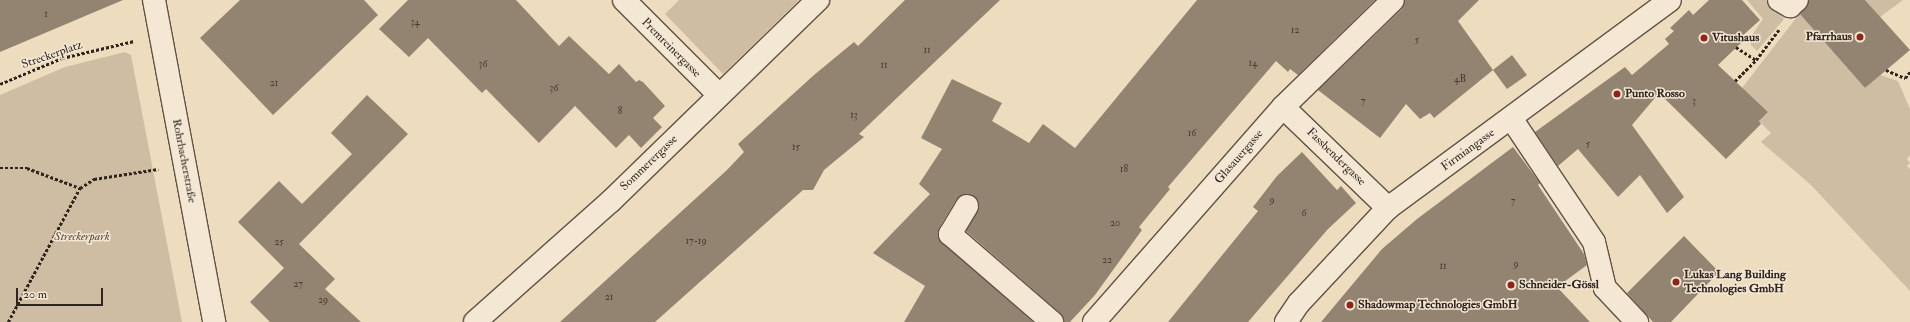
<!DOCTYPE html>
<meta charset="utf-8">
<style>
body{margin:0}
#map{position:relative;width:1910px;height:322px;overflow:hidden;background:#eedcbe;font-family:"IM FELL Double Pica",serif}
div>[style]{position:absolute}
.green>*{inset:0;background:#cebda3}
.building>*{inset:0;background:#938471}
.path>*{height:2.5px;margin-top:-1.25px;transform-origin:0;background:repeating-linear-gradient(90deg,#30251e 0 3px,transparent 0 5px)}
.roads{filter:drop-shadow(1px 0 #605346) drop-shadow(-1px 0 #605346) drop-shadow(0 1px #605346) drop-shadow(0 -1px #605346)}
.minor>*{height:22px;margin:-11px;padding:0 11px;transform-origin:11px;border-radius:11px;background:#f4e8d5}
.dots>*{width:11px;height:11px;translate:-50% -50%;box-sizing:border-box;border:2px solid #f4e8d5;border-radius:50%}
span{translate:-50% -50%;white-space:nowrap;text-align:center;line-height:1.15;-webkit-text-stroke:3px #f4e8d5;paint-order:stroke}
.number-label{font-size:10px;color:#493d33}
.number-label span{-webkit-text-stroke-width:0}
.poi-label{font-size:12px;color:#30251e;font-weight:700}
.right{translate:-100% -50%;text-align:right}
.left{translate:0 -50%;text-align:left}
.street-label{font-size:12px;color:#30251e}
.park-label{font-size:12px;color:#584b3f;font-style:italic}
.scale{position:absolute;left:16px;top:288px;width:87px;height:18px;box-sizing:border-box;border:2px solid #30251e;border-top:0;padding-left:5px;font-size:12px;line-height:14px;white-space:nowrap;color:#30251e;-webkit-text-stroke:3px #f4e8d5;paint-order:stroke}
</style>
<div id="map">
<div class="green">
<i style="clip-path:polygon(679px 0,799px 0,723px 74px,665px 14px)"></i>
<i style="clip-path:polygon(1747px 0,1769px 0,1784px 19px,1757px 51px,1751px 45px,1750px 38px,1763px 19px)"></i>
<i style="clip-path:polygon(1865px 0,1903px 0,1880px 17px)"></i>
<i style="clip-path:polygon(1800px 13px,1865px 88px,1880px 75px,1898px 81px,1910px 109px,1910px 155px,1907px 159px,1910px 163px,1907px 166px,1910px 169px,1910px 291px,1811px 185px,1761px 142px,1771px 133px,1759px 121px,1768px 112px,1742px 88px)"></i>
<i style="clip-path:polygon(125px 52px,131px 55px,182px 322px,0 322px,0 95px,65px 67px)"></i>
</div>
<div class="building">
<i style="clip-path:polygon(0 0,123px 0,0 52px)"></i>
<i style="clip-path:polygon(240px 0,364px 0,378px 15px,273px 115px,200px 38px)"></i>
<i style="clip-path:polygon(408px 0,516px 0,559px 46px,569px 36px,609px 74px,619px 64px,636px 82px,639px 80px,643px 82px,665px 106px,653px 118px,662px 127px,641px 148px,629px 135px,616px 148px,575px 106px,539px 143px,486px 89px,482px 93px,428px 38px,409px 57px,379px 29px)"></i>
<i style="clip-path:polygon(905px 0,1000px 0,859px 134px,864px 137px,824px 170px,813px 190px,803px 190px,655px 322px,560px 322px,727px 170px,744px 152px,738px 144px,814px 75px,854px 42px,858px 46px)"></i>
<i style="clip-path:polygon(1197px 0,1375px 0,1298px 75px,1290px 69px,1288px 72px,1276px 61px,1168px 187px,1170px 189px,1139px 227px,1142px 230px,1095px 295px,1070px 322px,1064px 322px,1060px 313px,966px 231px,979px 207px,978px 200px,967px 194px,956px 200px,939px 228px,939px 239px,1033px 322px,904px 322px,925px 286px,873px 253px,930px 194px,919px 184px,942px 149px,921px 138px,952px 79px,1002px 103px,992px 121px,1029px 143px,1043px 124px,1075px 148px)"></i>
<i style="clip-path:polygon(1405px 0,1479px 0,1458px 21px,1493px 70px,1434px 118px,1430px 113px,1420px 119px,1406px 104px,1380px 138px,1318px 90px,1402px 9px)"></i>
<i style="clip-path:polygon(1709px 0,1742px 0,1760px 20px,1740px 38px,1743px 41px,1718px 65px,1768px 112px,1759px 121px,1761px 124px,1726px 159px,1659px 93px,1632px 125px,1684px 197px,1667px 213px,1640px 175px,1618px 197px,1578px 149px,1558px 166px,1535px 132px,1625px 67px,1632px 75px,1669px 44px,1665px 39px,1674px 31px,1670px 28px,1689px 10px,1693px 15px)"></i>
<i style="clip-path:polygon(1809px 0,1865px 0,1910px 50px,1865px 88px,1800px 14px)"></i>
<i style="clip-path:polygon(1512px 55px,1527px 75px,1507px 89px,1493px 70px)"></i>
<i style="clip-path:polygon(367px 95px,408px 134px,299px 244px,335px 279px,325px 289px,361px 322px,270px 322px,250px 302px,284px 268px,238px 222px,279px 181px,302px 204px,352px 154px,331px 133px)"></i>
<i style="clip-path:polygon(1513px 147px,1540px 183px,1538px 185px,1584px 254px,1587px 265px,1557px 287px,1590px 322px,1321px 322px,1382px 249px,1417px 219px)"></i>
<i style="clip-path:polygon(1302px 152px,1337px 190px,1341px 186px,1356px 203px,1328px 229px,1248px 322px,1168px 322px,1258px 211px,1253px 207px,1277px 176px)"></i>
<i style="clip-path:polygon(1684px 236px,1719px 272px,1671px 322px,1653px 322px,1627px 293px)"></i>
</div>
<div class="path">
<i style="left:1736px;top:47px;width:24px;rotate:33deg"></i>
<i style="left:1756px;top:60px;width:38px;rotate:-53deg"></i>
<i style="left:1886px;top:70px;width:21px;rotate:23deg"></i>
<i style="left:1905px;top:78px;width:8px;rotate:-50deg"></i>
<i style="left:1735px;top:81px;width:30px;rotate:-45deg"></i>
<i style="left:0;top:84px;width:67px;rotate:-22.8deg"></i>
<i style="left:62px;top:58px;width:74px;rotate:-13.3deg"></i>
<i style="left:0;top:168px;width:27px"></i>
<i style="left:27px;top:168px;width:57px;rotate:20.7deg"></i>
<i style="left:8px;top:322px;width:152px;rotate:-61.8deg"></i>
<i style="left:80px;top:188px;width:17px;rotate:-33deg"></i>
<i style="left:94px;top:179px;width:65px;rotate:-8.9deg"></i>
</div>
<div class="roads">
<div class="minor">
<i style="left:154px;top:0;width:328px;rotate:79.4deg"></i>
<i style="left:624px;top:0;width:134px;rotate:45deg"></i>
<i style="left:1779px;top:0;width:13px;rotate:29deg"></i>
<i style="left:1790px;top:6px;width:9px;rotate:-41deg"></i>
<i style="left:1283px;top:107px;width:146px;rotate:43.9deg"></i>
<i style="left:1511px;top:118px;width:149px;rotate:56.2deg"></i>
<i style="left:1594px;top:242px;width:47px;rotate:76.6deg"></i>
<i style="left:1605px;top:288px;width:47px;rotate:46.7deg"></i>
<i style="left:967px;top:206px;width:33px;rotate:121deg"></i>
<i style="left:950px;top:234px;width:135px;rotate:40.8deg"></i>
<i style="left:475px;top:322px;width:182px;rotate:-41.7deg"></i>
<i style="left:611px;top:201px;width:289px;rotate:-44.2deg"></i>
<i style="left:1094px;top:322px;width:286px;rotate:-48.7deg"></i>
<i style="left:1283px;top:107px;width:153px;rotate:-44.2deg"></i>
<i style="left:1286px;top:322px;width:23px;rotate:-56deg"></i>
<i style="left:1299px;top:303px;width:130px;rotate:-46.9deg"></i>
<i style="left:1388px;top:208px;width:350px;rotate:-36.4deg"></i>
</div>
</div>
<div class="dots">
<i style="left:1860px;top:37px;background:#8f2418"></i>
<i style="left:1704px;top:38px;background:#8f2418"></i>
<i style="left:1617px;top:94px;background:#8f2418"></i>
<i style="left:1676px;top:282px;background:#8f2418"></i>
<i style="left:1511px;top:285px;background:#8f2418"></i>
<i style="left:1350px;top:305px;background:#8f2418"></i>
</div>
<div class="number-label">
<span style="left:46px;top:15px">1</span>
<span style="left:415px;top:23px">34</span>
<span style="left:1295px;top:31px">12</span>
<span style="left:1417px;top:41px">5</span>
<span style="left:927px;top:51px">11</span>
<span style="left:1253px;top:64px">14</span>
<span style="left:483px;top:65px">36</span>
<span style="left:884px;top:66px">11</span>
<span style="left:1460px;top:80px">4B</span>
<span style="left:274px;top:84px">21</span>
<span style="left:554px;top:89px">36</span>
<span style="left:1363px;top:102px">7</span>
<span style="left:1694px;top:102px">3</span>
<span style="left:620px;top:112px">8</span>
<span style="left:854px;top:116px">13</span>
<span style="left:1192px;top:134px">16</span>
<span style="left:1588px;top:145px">5</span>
<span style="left:796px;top:148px">15</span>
<span style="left:1124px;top:170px">18</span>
<span style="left:1272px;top:201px">9</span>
<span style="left:1513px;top:202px">7</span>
<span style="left:1304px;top:214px">6</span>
<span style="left:1115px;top:224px">20</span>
<span style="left:696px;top:242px">17-19</span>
<span style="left:279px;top:243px">25</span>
<span style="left:1107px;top:261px">22</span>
<span style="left:1516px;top:265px">9</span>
<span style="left:1443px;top:267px">11</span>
<span style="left:298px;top:285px">27</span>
<span style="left:609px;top:298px">21</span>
<span style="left:323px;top:301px">29</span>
</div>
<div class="poi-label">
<span class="right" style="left:1852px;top:37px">Pfarrhaus</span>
<span class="left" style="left:1712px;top:38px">Vitushaus</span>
<span class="left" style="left:1625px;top:94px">Punto Rosso</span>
<span class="left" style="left:1684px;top:282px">Lukas Lang Building<br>Technologies GmbH</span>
<span class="left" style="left:1519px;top:285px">Schneider-Gössl</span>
<span class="left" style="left:1358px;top:305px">Shadowmap Technologies GmbH</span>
</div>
<div class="street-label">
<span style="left:671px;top:48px;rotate:45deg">Premreinergasse</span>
<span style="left:52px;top:55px;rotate:-19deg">Streckerplatz</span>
<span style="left:1468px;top:150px;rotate:-36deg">Firmiangasse</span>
<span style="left:1239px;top:157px;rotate:-49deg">Glasauergasse</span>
<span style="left:1336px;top:157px;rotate:44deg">Fassbendergasse</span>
<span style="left:184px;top:161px;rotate:79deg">Rohrbacherstraße</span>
<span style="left:649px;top:163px;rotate:-44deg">Sommerergasse</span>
</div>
<div class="park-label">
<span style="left:82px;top:237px">Streckerpark</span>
</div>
<div class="scale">20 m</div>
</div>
